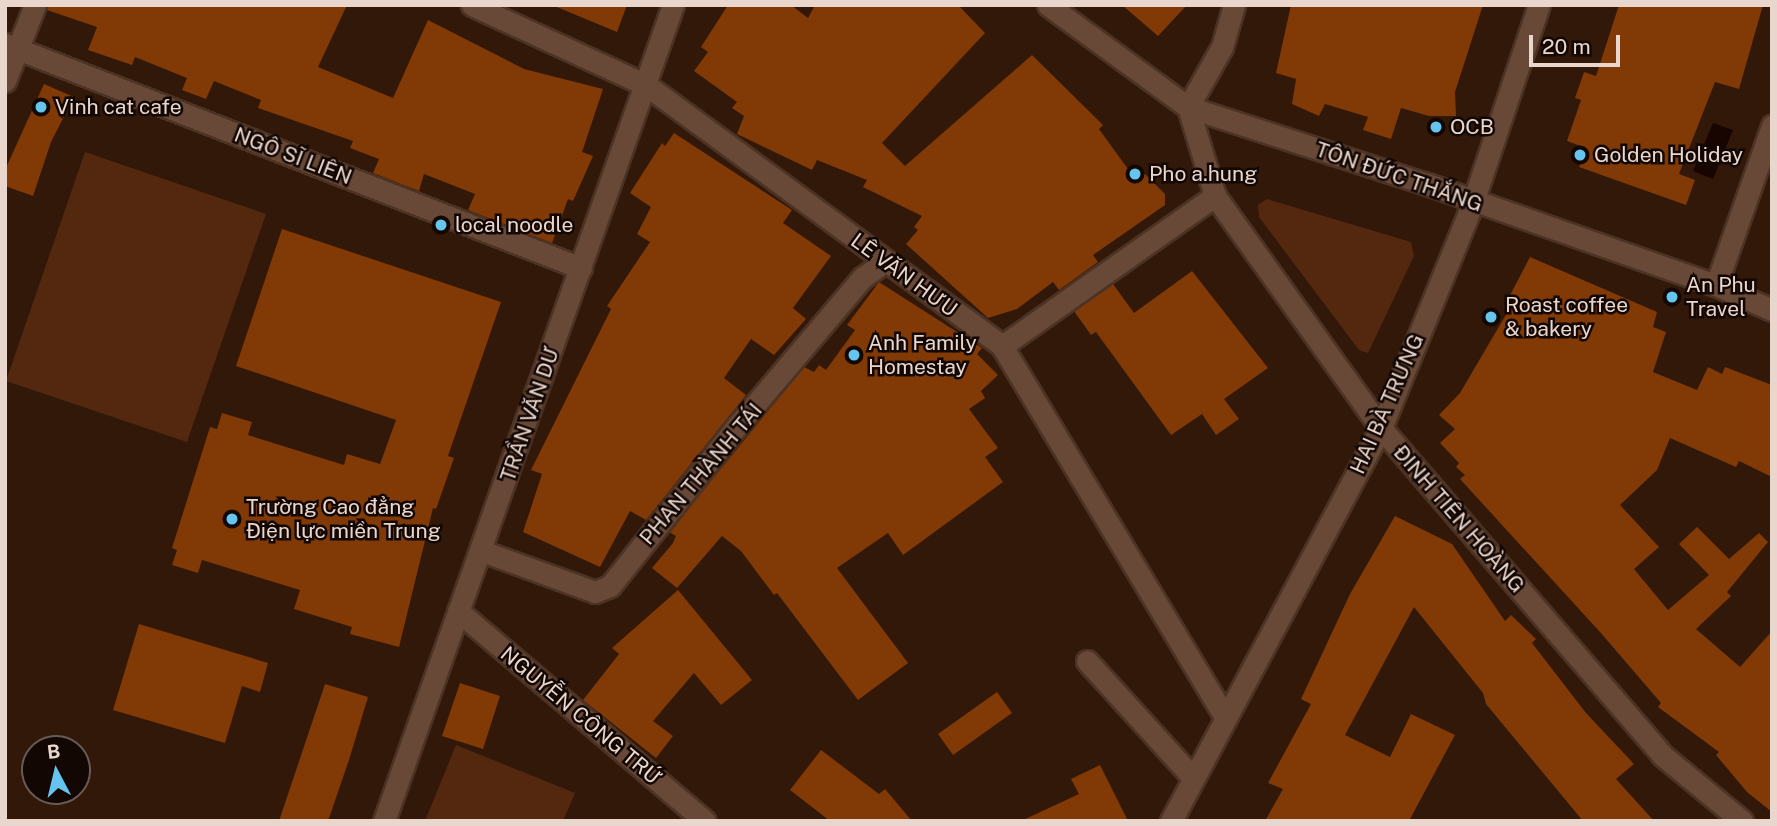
<!DOCTYPE html>
<meta charset="utf-8">
<style>
body{margin:0}
#map{position:relative;width:1777px;height:826px;overflow:hidden;background:#321809;font-family:"Public Sans",sans-serif}
div>[style]{position:absolute}
.green>*{inset:0;background:#53280f}
.water>*{inset:0;background:#180400}
.building>*{inset:0;background:#813905}
.roads{filter:drop-shadow(2px 0 #4c3324) drop-shadow(-2px 0 #4c3324) drop-shadow(0 2px #4c3324) drop-shadow(0 -2px #4c3324)}
.minor>*{height:21px;margin:-10.5px;padding:0 10.5px;transform-origin:10.5px;border-radius:10.5px;background:#684837}
.tertiary>*{height:21px;margin:-10.5px;padding:0 10.5px;transform-origin:10.5px;border-radius:10.5px;background:#684837}
.dots>*{width:19px;height:19px;translate:-50% -50%;box-sizing:border-box;border:4px solid #120703;border-radius:50%}
span{translate:-50% -50%;white-space:nowrap;text-align:center;line-height:1.15;-webkit-text-stroke:5px #120703;paint-order:stroke}
.poi-label{font-size:21px;color:#e9d6cd}
.left{translate:0 -50%;text-align:left}
.street-label{font-size:21px;color:#e9d6cd}
.frame{position:absolute;inset:0;border:7px solid #e9d6cd;pointer-events:none}
.north{position:absolute;left:21px;top:735px;width:70px;height:70px;box-sizing:border-box;background:#120703;border:2px solid #685a54;border-radius:50%;rotate:353deg;font-size:19px;font-weight:700;line-height:28px;text-align:center;color:#e9d6cd}
.north::after{content:'';display:block;margin:auto;width:24px;height:32px;background:#65c5ee;clip-path:polygon(50% 0,100% 100%,50% 72%,0 100%)}
.scale{position:absolute;left:1529px;top:35px;width:91px;height:32px;box-sizing:border-box;border:4px solid #e9d6cd;border-top:0;padding-left:9px;font-size:21px;line-height:24px;white-space:nowrap;color:#e9d6cd;-webkit-text-stroke:5px #120703;paint-order:stroke}
</style>
<div id="map">
<div class="green">
<i style="clip-path:polygon(85px 152px,266px 214px,187px 442px,6px 381px)"></i>
<i style="clip-path:polygon(1267px 199px,1411px 242px,1414px 256px,1368px 353px,1359px 350px,1259px 217px,1258px 205px)"></i>
<i style="clip-path:polygon(456px 745px,575px 793px,563px 821px,425px 821px)"></i>
</div>
<div class="water">
<i style="clip-path:polygon(1713px 123px,1733px 130px,1713px 179px,1693px 171px)"></i>
</div>
<div class="building">
<i style="clip-path:polygon(48px 5px,347px 5px,318px 67px,393px 98px,428px 20px,524px 69px,603px 89px,582px 152px,593px 156px,573px 201px,568px 199px,552px 243px,468px 210px,475px 194px,424px 174px,419px 191px,373px 173px,379px 159px,350px 148px,353px 141px,258px 108px,261px 100px,214px 81px,206px 99px,182px 90px,187px 78px,135px 57px,132px 65px,88px 50px,97px 27px,47px 10px)"></i>
<i style="clip-path:polygon(552px 5px,627px 5px,617px 32px)"></i>
<i style="clip-path:polygon(728px 5px,791px 5px,808px 18px,815px 5px,958px 5px,985px 33px,882px 143px,905px 166px,1032px 55px,1103px 125px,1099px 129px,1133px 176px,1140px 169px,1165px 194px,1165px 205px,1093px 255px,1098px 262px,1059px 290px,1053px 282px,1017px 309px,988px 318px,906px 244px,918px 230px,914px 227px,922px 216px,863px 187px,867px 180px,817px 160px,812px 170px,737px 134px,744px 116px,732px 108px,737px 102px,694px 71px,708px 52px,701px 47px)"></i>
<i style="clip-path:polygon(1122px 5px,1187px 5px,1158px 36px)"></i>
<i style="clip-path:polygon(1291px 5px,1483px 5px,1455px 92px,1456px 116px,1429px 116px,1401px 108px,1391px 139px,1363px 130px,1368px 117px,1325px 104px,1319px 116px,1292px 104px,1296px 79px,1276px 73px)"></i>
<i style="clip-path:polygon(1619px 5px,1763px 5px,1739px 89px,1715px 82px,1679px 174px,1695px 180px,1686px 205px,1579px 167px,1586px 148px,1567px 141px,1581px 100px,1575px 98px,1584px 72px,1596px 76px)"></i>
<i style="clip-path:polygon(44px 84px,74px 97px,51px 142px,33px 196px,5px 186px,5px 170px)"></i>
<i style="clip-path:polygon(674px 133px,792px 210px,783px 223px,831px 256px,793px 308px,806px 319px,774px 355px,751px 339px,724px 378px,746px 395px,646px 520px,630px 511px,600px 567px,523px 532px,542px 474px,531px 470px,611px 309px,607px 306px,650px 242px,637px 234px,651px 207px,630px 193px,662px 143px,665px 146px)"></i>
<i style="clip-path:polygon(282px 229px,501px 302px,448px 456px,454px 458px,436px 509px,433px 508px,399px 647px,350px 634px,352px 627px,294px 609px,300px 590px,202px 560px,198px 573px,172px 565px,177px 550px,172px 548px,210px 427px,217px 429px,222px 413px,252px 422px,248px 435px,344px 465px,347px 454px,380px 464px,396px 420px,236px 366px)"></i>
<i style="clip-path:polygon(1530px 257px,1657px 312px,1653px 327px,1666px 332px,1653px 372px,1697px 390px,1708px 367px,1722px 374px,1725px 367px,1772px 385px,1772px 477px,1739px 461px,1736px 467px,1670px 438px,1657px 470px,1620px 505px,1659px 547px,1634px 569px,1668px 610px,1709px 575px,1679px 544px,1697px 527px,1729px 559px,1759px 533px,1768px 542px,1727px 592px,1731px 596px,1696px 629px,1740px 667px,1772px 631px,1772px 812px,1747px 792px,1716px 755px,1719px 752px,1658px 707px,1661px 703px,1600px 632px,1460px 479px,1465px 475px,1456px 467px,1459px 463px,1440px 443px,1455px 429px,1439px 415px,1460px 393px,1514px 301px,1508px 299px)"></i>
<i style="clip-path:polygon(1192px 271px,1268px 368px,1224px 399px,1239px 419px,1216px 435px,1202px 414px,1171px 435px,1096px 332px,1091px 335px,1074px 311px,1113px 284px,1134px 313px)"></i>
<i style="clip-path:polygon(879px 282px,982px 348px,977px 354px,998px 375px,981px 391px,985px 398px,969px 409px,998px 448px,985px 457px,1003px 482px,903px 555px,888px 533px,837px 568px,908px 663px,858px 700px,777px 593px,774px 595px,741px 551px,722px 536px,677px 588px,652px 568px,673px 543px,676px 536px,669px 532px,804px 367px,814px 372px,819px 365px,826px 370px,855px 330px,847px 325px)"></i>
<i style="clip-path:polygon(1395px 516px,1452px 544px,1505px 621px,1511px 615px,1536px 639px,1532px 643px,1586px 713px,1634px 764px,1616px 779px,1654px 821px,1583px 821px,1486px 704px,1483px 693px,1414px 607px,1345px 735px,1390px 757px,1411px 714px,1455px 735px,1409px 821px,1265px 821px,1283px 789px,1268px 783px,1311px 704px,1301px 699px,1350px 594px)"></i>
<i style="clip-path:polygon(678px 590px,752px 680px,721px 705px,694px 673px,653px 721px,673px 736px,656px 758px,583px 700px,619px 654px,612px 648px)"></i>
<i style="clip-path:polygon(139px 624px,268px 663px,260px 692px,242px 686px,225px 743px,113px 710px)"></i>
<i style="clip-path:polygon(460px 683px,500px 696px,483px 749px,442px 736px)"></i>
<i style="clip-path:polygon(325px 684px,368px 697px,349px 760px,328px 821px,279px 821px)"></i>
<i style="clip-path:polygon(997px 692px,1012px 713px,953px 755px,938px 734px)"></i>
<i style="clip-path:polygon(821px 750px,879px 794px,885px 789px,912px 821px,830px 821px,790px 790px)"></i>
<i style="clip-path:polygon(1100px 765px,1128px 821px,1021px 821px,1079px 794px,1071px 779px)"></i>
</div>
<div class="roads">
<div class="minor">
<i style="left:472px;top:5px;width:192px;rotate:24.7deg"></i>
<i style="left:646px;top:85px;width:441px;rotate:36.2deg"></i>
<i style="left:1002px;top:346px;width:433px;rotate:59deg"></i>
<i style="left:1234px;top:5px;width:44px;rotate:105.9deg"></i>
<i style="left:1222px;top:47px;width:69px;rotate:119.5deg"></i>
<i style="left:1188px;top:107px;width:93px;rotate:73.1deg"></i>
<i style="left:1215px;top:196px;width:285px;rotate:54.4deg"></i>
<i style="left:1381px;top:428px;width:431px;rotate:49.3deg"></i>
<i style="left:1662px;top:755px;width:104px;rotate:39.5deg"></i>
<i style="left:5px;top:44px;width:618px;rotate:21.25deg"></i>
<i style="left:5px;top:81px;width:82px;rotate:-68.5deg"></i>
<i style="left:1716px;top:285px;width:169px;rotate:-70.6deg"></i>
<i style="left:1002px;top:346px;width:261px;rotate:-35.2deg"></i>
<i style="left:482px;top:551px;width:120px;rotate:19.9deg"></i>
<i style="left:595px;top:592px;width:16px;rotate:-22deg"></i>
<i style="left:610px;top:586px;width:204px;rotate:-51.6deg"></i>
<i style="left:737px;top:426px;width:194px;rotate:-49.8deg"></i>
<i style="left:862px;top:278px;width:29px;rotate:-36deg"></i>
<i style="left:458px;top:611px;width:324px;rotate:40.4deg"></i>
<i style="left:1087px;top:661px;width:158px;rotate:47.8deg"></i>
<i style="left:384px;top:821px;width:866px;rotate:-70.5deg"></i>
</div>
<div class="tertiary">
<i style="left:1048px;top:5px;width:173px;rotate:36.1deg"></i>
<i style="left:1188px;top:107px;width:251px;rotate:17.9deg"></i>
<i style="left:1427px;top:184px;width:306px;rotate:19.3deg"></i>
<i style="left:1716px;top:285px;width:61px;rotate:24.1deg"></i>
<i style="left:1171px;top:821px;width:446px;rotate:-61.9deg"></i>
<i style="left:1381px;top:428px;width:244px;rotate:-67.8deg"></i>
<i style="left:1473px;top:202px;width:208px;rotate:-71.5deg"></i>
</div>
</div>
<div class="dots">
<i style="left:41px;top:107px;background:#65c5ee"></i>
<i style="left:1436px;top:127px;background:#65c5ee"></i>
<i style="left:1580px;top:155px;background:#65c5ee"></i>
<i style="left:1135px;top:174px;background:#65c5ee"></i>
<i style="left:441px;top:225px;background:#65c5ee"></i>
<i style="left:1672px;top:297px;background:#65c5ee"></i>
<i style="left:1491px;top:317px;background:#65c5ee"></i>
<i style="left:854px;top:355px;background:#65c5ee"></i>
<i style="left:232px;top:519px;background:#65c5ee"></i>
</div>
<div class="poi-label">
<span class="left" style="left:55px;top:107px">Vinh cat cafe</span>
<span class="left" style="left:1450px;top:127px">OCB</span>
<span class="left" style="left:1594px;top:155px">Golden Holiday</span>
<span class="left" style="left:1149px;top:174px">Pho a.hung</span>
<span class="left" style="left:455px;top:225px">local noodle</span>
<span class="left" style="left:1686px;top:297px">An Phu<br>Travel</span>
<span class="left" style="left:1505px;top:317px">Roast coffee<br>&amp; bakery</span>
<span class="left" style="left:868px;top:355px">Anh Family<br>Homestay</span>
<span class="left" style="left:246px;top:519px">Trường Cao đẳng<br>Điện lực miền Trung</span>
</div>
<div class="street-label">
<span style="left:293px;top:156px;rotate:21deg">NGÔ SĨ LIÊN</span>
<span style="left:1399px;top:177px;rotate:19deg">TÔN ĐỨC THẮNG</span>
<span style="left:904px;top:275px;rotate:36deg">LÊ VĂN HƯU</span>
<span style="left:1387px;top:404px;rotate:-66deg">HAI BÀ TRƯNG</span>
<span style="left:530px;top:414px;rotate:-71deg">TRẦN VĂN DƯ</span>
<span style="left:701px;top:474px;rotate:-50deg">PHAN THÀNH TÁI</span>
<span style="left:1459px;top:519px;rotate:49deg">ĐINH TIÊN HOÀNG</span>
<span style="left:581px;top:716px;rotate:40deg">NGUYỄN CÔNG TRỨ</span>
</div>
<div class="frame"></div>
<div class="north">B</div>
<div class="scale">20 m</div>
</div>
